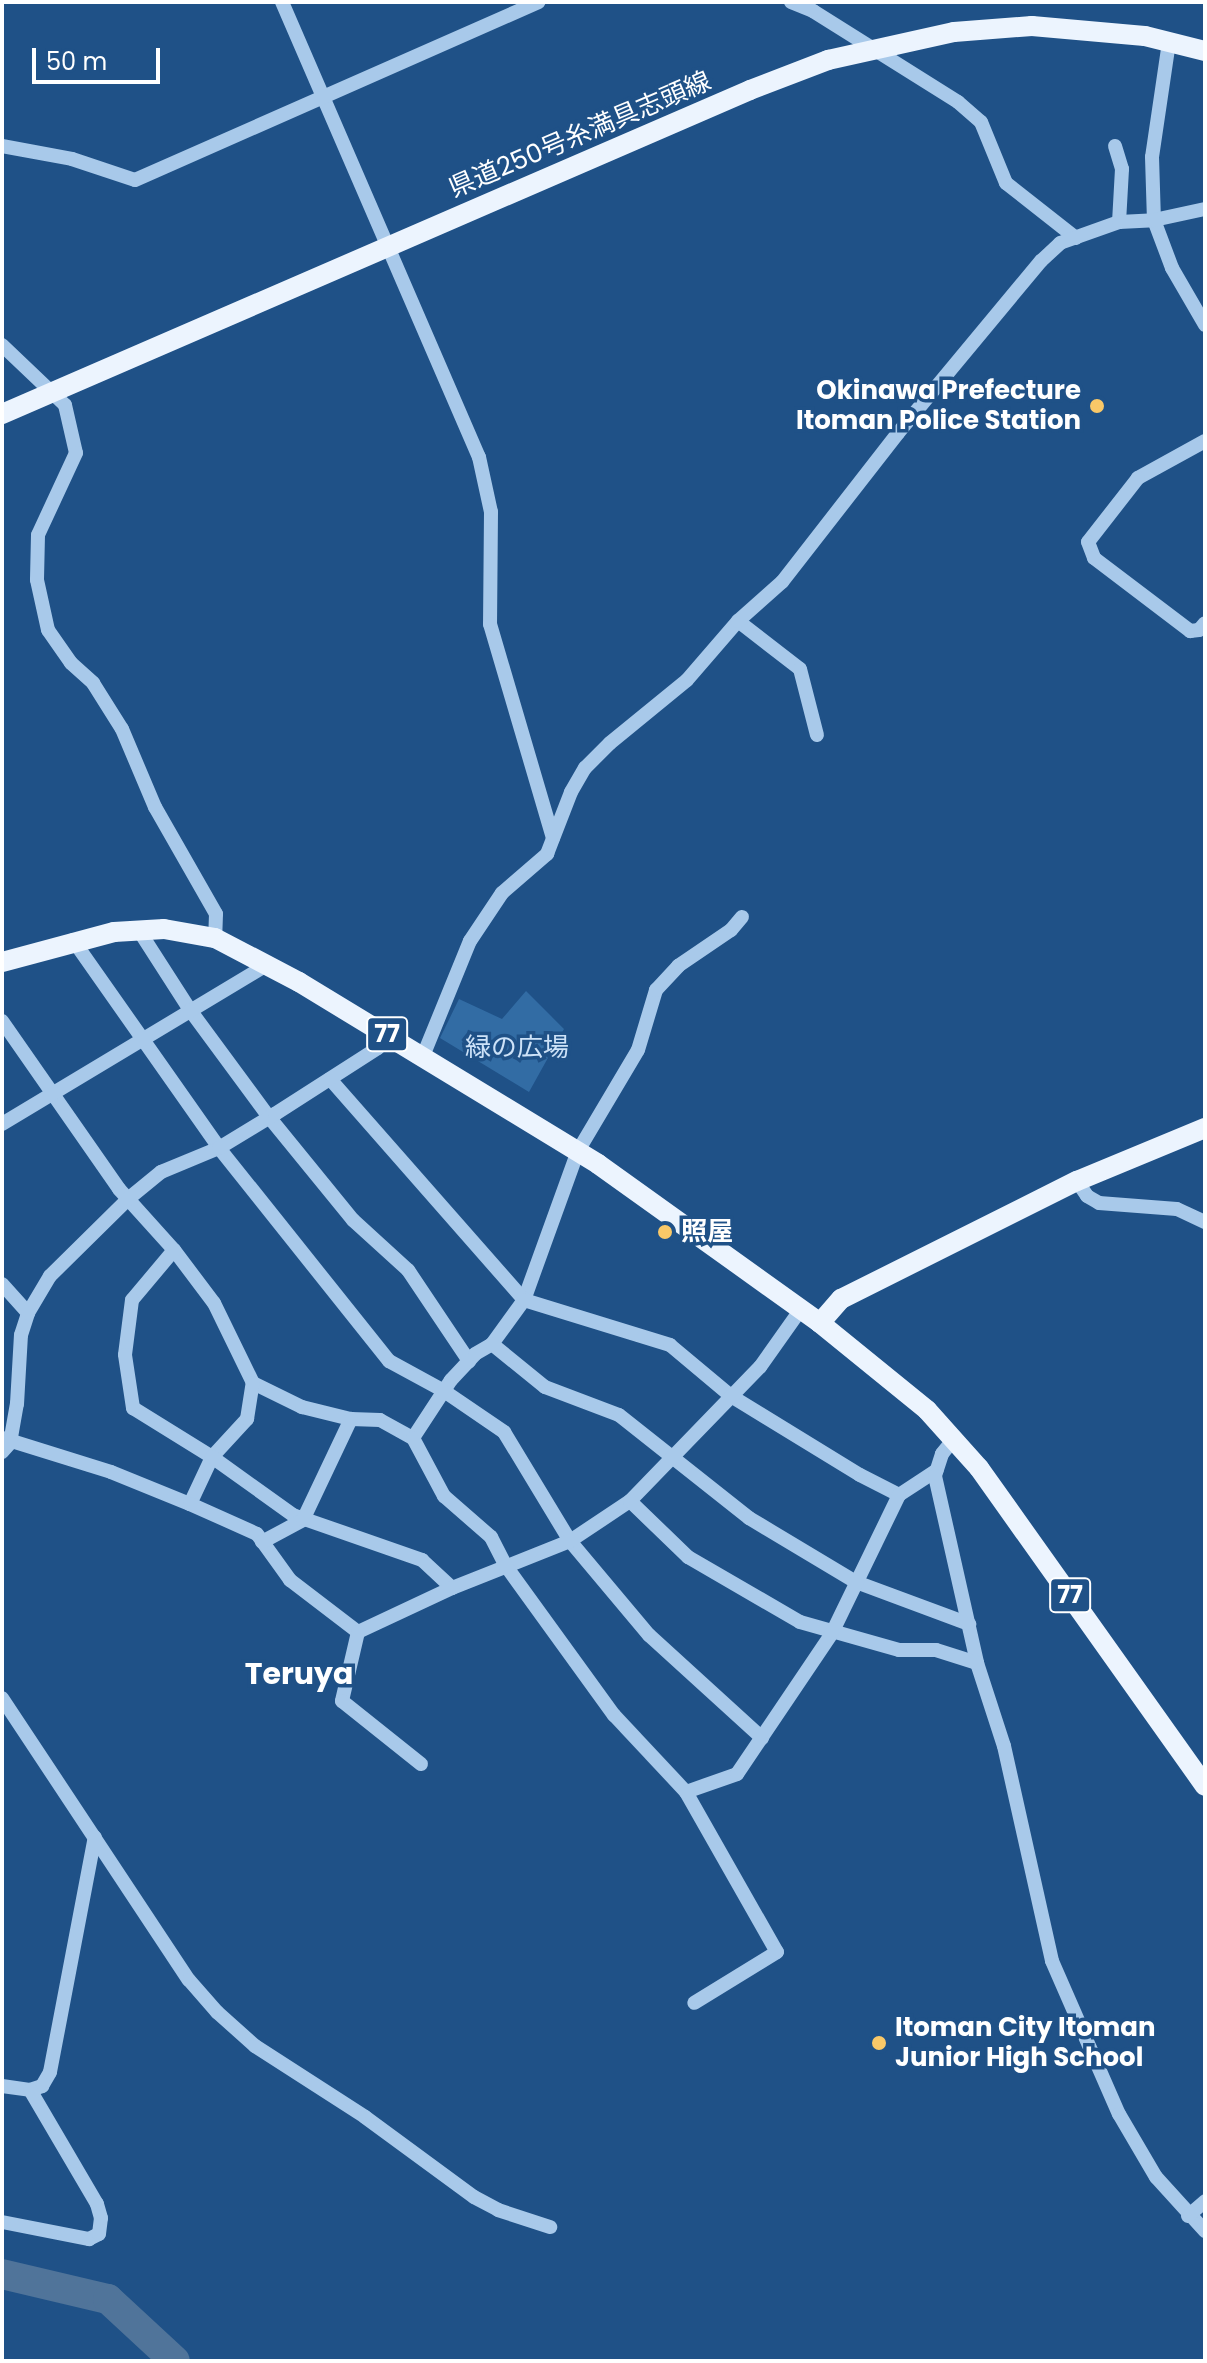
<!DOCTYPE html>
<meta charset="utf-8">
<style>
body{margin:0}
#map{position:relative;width:1207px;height:2363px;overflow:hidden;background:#1f5187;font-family:Poppins,"Noto Sans JP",sans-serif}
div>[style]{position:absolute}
.green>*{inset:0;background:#326ca4}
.river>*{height:30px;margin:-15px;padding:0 15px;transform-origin:15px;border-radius:15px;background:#50749a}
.minor>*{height:14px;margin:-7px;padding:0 7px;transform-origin:7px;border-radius:7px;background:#a8c9ea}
.major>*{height:20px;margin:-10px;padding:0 10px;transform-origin:10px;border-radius:10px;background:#ecf4fe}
.dots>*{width:22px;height:22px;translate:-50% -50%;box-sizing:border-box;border:4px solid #1f5187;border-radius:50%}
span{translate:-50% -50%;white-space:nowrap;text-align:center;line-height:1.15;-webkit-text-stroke:7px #1f5187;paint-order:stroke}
.shield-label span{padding:2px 6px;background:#1f5187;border:2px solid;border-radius:6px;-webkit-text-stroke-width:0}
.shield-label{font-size:24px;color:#fff;font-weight:700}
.street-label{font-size:26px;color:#fff}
.poi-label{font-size:26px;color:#fff;font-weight:700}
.right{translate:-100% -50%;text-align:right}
.left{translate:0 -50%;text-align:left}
.park-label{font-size:26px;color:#cde2f8}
.quarter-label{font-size:30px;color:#fff;font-weight:700}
.frame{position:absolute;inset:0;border:4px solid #fff;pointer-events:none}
.scale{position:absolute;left:32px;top:48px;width:128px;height:36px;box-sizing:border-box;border:4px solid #fff;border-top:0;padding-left:10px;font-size:24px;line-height:28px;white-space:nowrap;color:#fff;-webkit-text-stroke:6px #1f5187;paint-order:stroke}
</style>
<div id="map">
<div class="green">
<i style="clip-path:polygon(526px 991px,564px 1029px,529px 1092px,440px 1038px,459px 999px,502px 1019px)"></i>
</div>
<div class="river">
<i style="left:2px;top:2274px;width:109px;rotate:13.3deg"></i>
<i style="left:108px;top:2299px;width:91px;rotate:42.8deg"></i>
</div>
<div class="minor">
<i style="left:282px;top:2px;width:496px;rotate:66.6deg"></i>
<i style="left:479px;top:457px;width:56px;rotate:77.7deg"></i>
<i style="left:491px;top:512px;width:112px;rotate:90.5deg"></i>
<i style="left:490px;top:624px;width:223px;rotate:73.6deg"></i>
<i style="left:791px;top:2px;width:24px;rotate:22deg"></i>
<i style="left:813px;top:11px;width:171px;rotate:32.1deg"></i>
<i style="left:958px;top:102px;width:30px;rotate:41deg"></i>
<i style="left:981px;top:122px;width:66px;rotate:67.7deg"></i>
<i style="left:1006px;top:183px;width:89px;rotate:38.2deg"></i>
<i style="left:1169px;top:42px;width:116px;rotate:98.4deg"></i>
<i style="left:1152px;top:157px;width:63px;rotate:88.2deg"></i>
<i style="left:1154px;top:220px;width:51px;rotate:69.4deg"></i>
<i style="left:1172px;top:268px;width:66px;rotate:59.9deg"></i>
<i style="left:2px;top:146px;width:71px;rotate:10.5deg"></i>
<i style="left:72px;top:159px;width:66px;rotate:18.4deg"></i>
<i style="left:135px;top:180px;width:441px;rotate:-23.8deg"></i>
<i style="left:1115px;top:146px;width:24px;rotate:73deg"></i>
<i style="left:1122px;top:169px;width:53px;rotate:93.2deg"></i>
<i style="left:2px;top:345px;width:87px;rotate:43.6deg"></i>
<i style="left:65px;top:405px;width:49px;rotate:77.1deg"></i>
<i style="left:76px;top:453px;width:90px;rotate:114.9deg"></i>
<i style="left:38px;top:535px;width:45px;rotate:91.3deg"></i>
<i style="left:37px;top:580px;width:51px;rotate:77.6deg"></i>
<i style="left:48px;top:630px;width:40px;rotate:55.1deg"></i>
<i style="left:71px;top:663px;width:30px;rotate:42deg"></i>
<i style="left:93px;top:683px;width:54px;rotate:57.8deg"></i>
<i style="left:122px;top:729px;width:85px;rotate:67.1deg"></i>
<i style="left:155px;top:807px;width:123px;rotate:60.3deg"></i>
<i style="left:216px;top:914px;width:24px;rotate:92deg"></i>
<i style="left:1205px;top:441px;width:77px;rotate:151.1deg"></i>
<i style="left:1138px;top:478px;width:81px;rotate:128deg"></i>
<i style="left:1088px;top:542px;width:17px;rotate:69deg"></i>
<i style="left:1094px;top:558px;width:121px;rotate:37.2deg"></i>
<i style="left:1190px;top:631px;width:9px;rotate:-6deg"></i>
<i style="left:1199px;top:630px;width:9px;rotate:-49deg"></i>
<i style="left:738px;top:621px;width:78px;rotate:37.7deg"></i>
<i style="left:800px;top:669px;width:68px;rotate:75.6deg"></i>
<i style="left:138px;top:929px;width:96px;rotate:57.3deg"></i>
<i style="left:190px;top:1010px;width:133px;rotate:53.6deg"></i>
<i style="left:269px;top:1117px;width:133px;rotate:50.8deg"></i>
<i style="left:353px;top:1220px;width:74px;rotate:42.3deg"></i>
<i style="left:408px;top:1270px;width:110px;rotate:56.2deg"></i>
<i style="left:73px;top:940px;width:254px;rotate:54.9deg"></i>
<i style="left:219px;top:1148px;width:273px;rotate:51.4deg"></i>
<i style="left:389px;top:1361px;width:63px;rotate:28.6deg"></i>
<i style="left:444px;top:1391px;width:73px;rotate:34.3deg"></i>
<i style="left:504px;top:1432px;width:127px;rotate:58.8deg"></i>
<i style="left:570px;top:1541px;width:123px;rotate:50deg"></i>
<i style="left:649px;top:1635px;width:153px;rotate:42.3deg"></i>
<i style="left:2px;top:1021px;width:205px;rotate:55.1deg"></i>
<i style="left:119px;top:1189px;width:82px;rotate:48deg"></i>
<i style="left:174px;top:1250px;width:66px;rotate:53deg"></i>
<i style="left:214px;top:1303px;width:89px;rotate:64deg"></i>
<i style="left:253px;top:1383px;width:55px;rotate:26.1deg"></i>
<i style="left:302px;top:1407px;width:50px;rotate:13.8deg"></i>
<i style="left:351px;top:1419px;width:29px;rotate:2deg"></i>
<i style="left:380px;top:1420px;width:38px;rotate:29deg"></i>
<i style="left:413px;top:1438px;width:69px;rotate:-56.8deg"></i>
<i style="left:451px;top:1380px;width:35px;rotate:-47deg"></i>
<i style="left:475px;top:1354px;width:20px;rotate:-30deg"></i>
<i style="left:492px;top:1344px;width:54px;rotate:-54deg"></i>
<i style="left:524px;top:1300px;width:158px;rotate:-70.1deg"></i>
<i style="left:578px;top:1151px;width:117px;rotate:-59.3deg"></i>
<i style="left:638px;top:1050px;width:63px;rotate:-73.3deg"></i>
<i style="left:656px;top:990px;width:33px;rotate:-47deg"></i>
<i style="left:678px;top:966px;width:64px;rotate:-34.2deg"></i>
<i style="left:731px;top:930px;width:17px;rotate:-50deg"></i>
<i style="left:423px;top:1056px;width:124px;rotate:-67.8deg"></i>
<i style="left:470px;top:941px;width:58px;rotate:-56.3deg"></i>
<i style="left:502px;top:893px;width:60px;rotate:-40.9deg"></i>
<i style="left:547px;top:854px;width:66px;rotate:-68.8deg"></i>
<i style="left:571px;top:792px;width:28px;rotate:-60deg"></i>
<i style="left:585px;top:768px;width:35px;rotate:-45deg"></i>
<i style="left:610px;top:743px;width:99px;rotate:-39.3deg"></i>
<i style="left:687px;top:680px;width:78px;rotate:-49.2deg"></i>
<i style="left:738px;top:621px;width:59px;rotate:-41.6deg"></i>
<i style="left:782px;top:582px;width:189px;rotate:-52.1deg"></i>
<i style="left:898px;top:433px;width:224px;rotate:-50.3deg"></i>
<i style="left:1041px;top:261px;width:26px;rotate:-43deg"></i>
<i style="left:1060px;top:243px;width:63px;rotate:-19.6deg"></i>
<i style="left:1119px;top:222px;width:35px;rotate:-3deg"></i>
<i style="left:1154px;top:220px;width:52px;rotate:-12.2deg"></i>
<i style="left:330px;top:1079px;width:294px;rotate:48.7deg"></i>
<i style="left:524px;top:1300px;width:153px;rotate:17.1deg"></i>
<i style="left:670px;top:1345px;width:80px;rotate:39.9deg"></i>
<i style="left:731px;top:1396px;width:151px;rotate:31.5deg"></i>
<i style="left:860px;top:1475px;width:44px;rotate:27.1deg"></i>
<i style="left:899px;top:1495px;width:45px;rotate:-33.3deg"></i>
<i style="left:2px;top:1124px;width:310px;rotate:-31deg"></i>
<i style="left:1077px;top:1181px;width:18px;rotate:56deg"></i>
<i style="left:1087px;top:1196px;width:14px;rotate:30deg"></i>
<i style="left:1099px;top:1203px;width:78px;rotate:4.4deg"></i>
<i style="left:1177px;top:1209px;width:31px;rotate:25deg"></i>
<i style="left:174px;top:1250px;width:65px;rotate:130deg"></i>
<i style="left:132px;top:1300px;width:55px;rotate:97.3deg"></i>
<i style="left:125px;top:1355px;width:54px;rotate:81.4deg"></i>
<i style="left:133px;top:1408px;width:93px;rotate:31.8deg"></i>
<i style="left:212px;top:1457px;width:52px;rotate:-47.4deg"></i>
<i style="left:247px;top:1419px;width:36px;rotate:-81deg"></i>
<i style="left:2px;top:1284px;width:39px;rotate:48deg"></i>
<i style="left:492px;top:1344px;width:68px;rotate:39.1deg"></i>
<i style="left:545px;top:1387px;width:79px;rotate:20.7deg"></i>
<i style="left:619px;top:1415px;width:166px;rotate:38.4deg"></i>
<i style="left:749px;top:1518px;width:125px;rotate:30.9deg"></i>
<i style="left:856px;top:1582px;width:121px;rotate:20.4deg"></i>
<i style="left:2px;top:1438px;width:114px;rotate:17.3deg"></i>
<i style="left:111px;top:1472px;width:85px;rotate:22.1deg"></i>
<i style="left:190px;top:1504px;width:52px;rotate:-64.9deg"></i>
<i style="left:212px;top:1457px;width:100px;rotate:35.6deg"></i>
<i style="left:293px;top:1515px;width:137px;rotate:19.2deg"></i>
<i style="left:422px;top:1560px;width:41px;rotate:43deg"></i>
<i style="left:452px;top:1588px;width:127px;rotate:-21.7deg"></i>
<i style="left:570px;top:1541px;width:72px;rotate:-33.7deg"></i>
<i style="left:630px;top:1501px;width:187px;rotate:-45.9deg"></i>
<i style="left:760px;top:1367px;width:71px;rotate:-54.7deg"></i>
<i style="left:413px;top:1438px;width:66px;rotate:61.9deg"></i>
<i style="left:444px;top:1496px;width:62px;rotate:41.1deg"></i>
<i style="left:491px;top:1537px;width:33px;rotate:63deg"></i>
<i style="left:506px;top:1566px;width:184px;rotate:54.1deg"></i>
<i style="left:614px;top:1715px;width:105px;rotate:46.9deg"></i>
<i style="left:686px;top:1792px;width:184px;rotate:60.4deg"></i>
<i style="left:777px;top:1952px;width:97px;rotate:148.4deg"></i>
<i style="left:954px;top:1439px;width:19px;rotate:129deg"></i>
<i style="left:942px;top:1454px;width:23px;rotate:108deg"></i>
<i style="left:935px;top:1476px;width:192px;rotate:77.3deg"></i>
<i style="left:977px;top:1663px;width:87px;rotate:72deg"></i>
<i style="left:1004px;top:1746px;width:220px;rotate:77.4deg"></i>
<i style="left:1052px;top:1961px;width:167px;rotate:66.4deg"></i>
<i style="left:1119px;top:2114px;width:73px;rotate:59.6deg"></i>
<i style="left:1156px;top:2177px;width:73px;rotate:47.8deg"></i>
<i style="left:2px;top:1452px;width:12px;rotate:-48deg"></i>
<i style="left:10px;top:1443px;width:40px;rotate:-80deg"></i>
<i style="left:17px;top:1404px;width:69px;rotate:-86.7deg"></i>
<i style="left:21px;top:1335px;width:23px;rotate:-72deg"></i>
<i style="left:28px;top:1313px;width:43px;rotate:-59.3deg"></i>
<i style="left:50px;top:1276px;width:110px;rotate:-44.6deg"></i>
<i style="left:128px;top:1199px;width:43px;rotate:-39.3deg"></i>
<i style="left:161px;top:1172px;width:63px;rotate:-22.5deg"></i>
<i style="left:219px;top:1148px;width:66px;rotate:-31.3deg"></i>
<i style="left:275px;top:1114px;width:122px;rotate:-32.7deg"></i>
<i style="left:378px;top:1048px;width:16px;rotate:-52deg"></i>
<i style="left:630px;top:1501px;width:81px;rotate:44deg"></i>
<i style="left:688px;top:1557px;width:129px;rotate:30.1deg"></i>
<i style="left:800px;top:1622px;width:103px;rotate:15.8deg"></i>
<i style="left:899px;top:1650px;width:37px"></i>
<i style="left:936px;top:1650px;width:43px;rotate:17.6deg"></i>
<i style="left:190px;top:1504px;width:73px;rotate:24.1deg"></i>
<i style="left:257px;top:1534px;width:57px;rotate:54.3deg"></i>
<i style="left:290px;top:1580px;width:86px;rotate:37.4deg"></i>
<i style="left:358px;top:1632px;width:104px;rotate:-25.1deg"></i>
<i style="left:262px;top:1542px;width:47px;rotate:-28.2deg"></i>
<i style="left:303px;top:1520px;width:112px;rotate:-64.6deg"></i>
<i style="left:358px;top:1632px;width:71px;rotate:103.1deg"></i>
<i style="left:342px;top:1701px;width:101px;rotate:38.6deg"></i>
<i style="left:2px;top:1698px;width:338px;rotate:56.5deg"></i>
<i style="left:189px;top:1980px;width:43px;rotate:48.8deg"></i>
<i style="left:217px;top:2012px;width:51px;rotate:41.8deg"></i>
<i style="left:255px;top:2046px;width:131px;rotate:32.8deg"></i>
<i style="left:365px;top:2117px;width:135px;rotate:36.3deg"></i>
<i style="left:474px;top:2197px;width:27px;rotate:28deg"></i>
<i style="left:498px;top:2210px;width:55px;rotate:18.1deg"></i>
<i style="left:686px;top:1792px;width:54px;rotate:-19.4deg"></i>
<i style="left:737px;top:1774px;width:170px;rotate:-56deg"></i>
<i style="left:832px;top:1633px;width:153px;rotate:-64.1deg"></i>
<i style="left:2px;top:2086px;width:28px;rotate:8deg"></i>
<i style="left:30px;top:2090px;width:13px;rotate:-18deg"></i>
<i style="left:42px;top:2086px;width:16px;rotate:-60deg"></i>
<i style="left:50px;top:2072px;width:239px;rotate:-79.2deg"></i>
<i style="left:1188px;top:2216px;width:23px;rotate:-41deg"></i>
<i style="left:2px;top:2222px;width:89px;rotate:11.1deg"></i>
<i style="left:89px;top:2239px;width:11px;rotate:-27deg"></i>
<i style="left:99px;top:2234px;width:16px;rotate:-83deg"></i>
<i style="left:101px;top:2218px;width:15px;rotate:-106deg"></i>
<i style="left:97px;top:2204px;width:132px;rotate:-120.4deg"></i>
</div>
<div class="major">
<i style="left:2px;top:414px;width:815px;rotate:-23.42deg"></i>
<i style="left:750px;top:90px;width:84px;rotate:-21deg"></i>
<i style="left:828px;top:60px;width:129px;rotate:-12.5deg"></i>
<i style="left:954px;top:32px;width:78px;rotate:-4.4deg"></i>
<i style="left:1032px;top:26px;width:113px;rotate:5.1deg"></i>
<i style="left:1145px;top:36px;width:62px;rotate:14deg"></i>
<i style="left:2px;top:962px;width:116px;rotate:-15deg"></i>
<i style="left:114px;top:932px;width:50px;rotate:-3.4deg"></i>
<i style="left:164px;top:929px;width:52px;rotate:10deg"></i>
<i style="left:215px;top:938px;width:95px;rotate:27.6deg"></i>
<i style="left:299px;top:982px;width:350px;rotate:31.3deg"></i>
<i style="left:598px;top:1164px;width:273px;rotate:35.6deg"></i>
<i style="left:820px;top:1323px;width:138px;rotate:39.1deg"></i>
<i style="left:927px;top:1410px;width:78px;rotate:48.1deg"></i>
<i style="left:979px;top:1468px;width:390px;rotate:54.6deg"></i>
<i style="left:820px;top:1323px;width:32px;rotate:-49deg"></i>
<i style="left:841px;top:1299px;width:264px;rotate:-26.6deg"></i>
<i style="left:1077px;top:1181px;width:139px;rotate:-22.5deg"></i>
</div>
<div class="dots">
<i style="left:1097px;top:406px;background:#f9c868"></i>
<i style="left:665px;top:1232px;background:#f9c868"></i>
<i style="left:879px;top:2043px;background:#f9c868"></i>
</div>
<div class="shield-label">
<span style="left:387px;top:1034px">77</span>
<span style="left:1070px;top:1595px">77</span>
</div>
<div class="street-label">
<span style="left:580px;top:135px;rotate:-23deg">県道250号糸満具志頭線</span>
</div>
<div class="poi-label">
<span class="right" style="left:1081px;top:406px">Okinawa Prefecture<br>Itoman Police Station</span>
<span class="left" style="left:681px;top:1232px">照屋</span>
<span class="left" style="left:895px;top:2043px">Itoman City Itoman<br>Junior High School</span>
</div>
<div class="park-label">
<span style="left:517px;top:1048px">緑の広場</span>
</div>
<div class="quarter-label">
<span style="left:299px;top:1674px">Teruya</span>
</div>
<div class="frame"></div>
<div class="scale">50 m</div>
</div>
